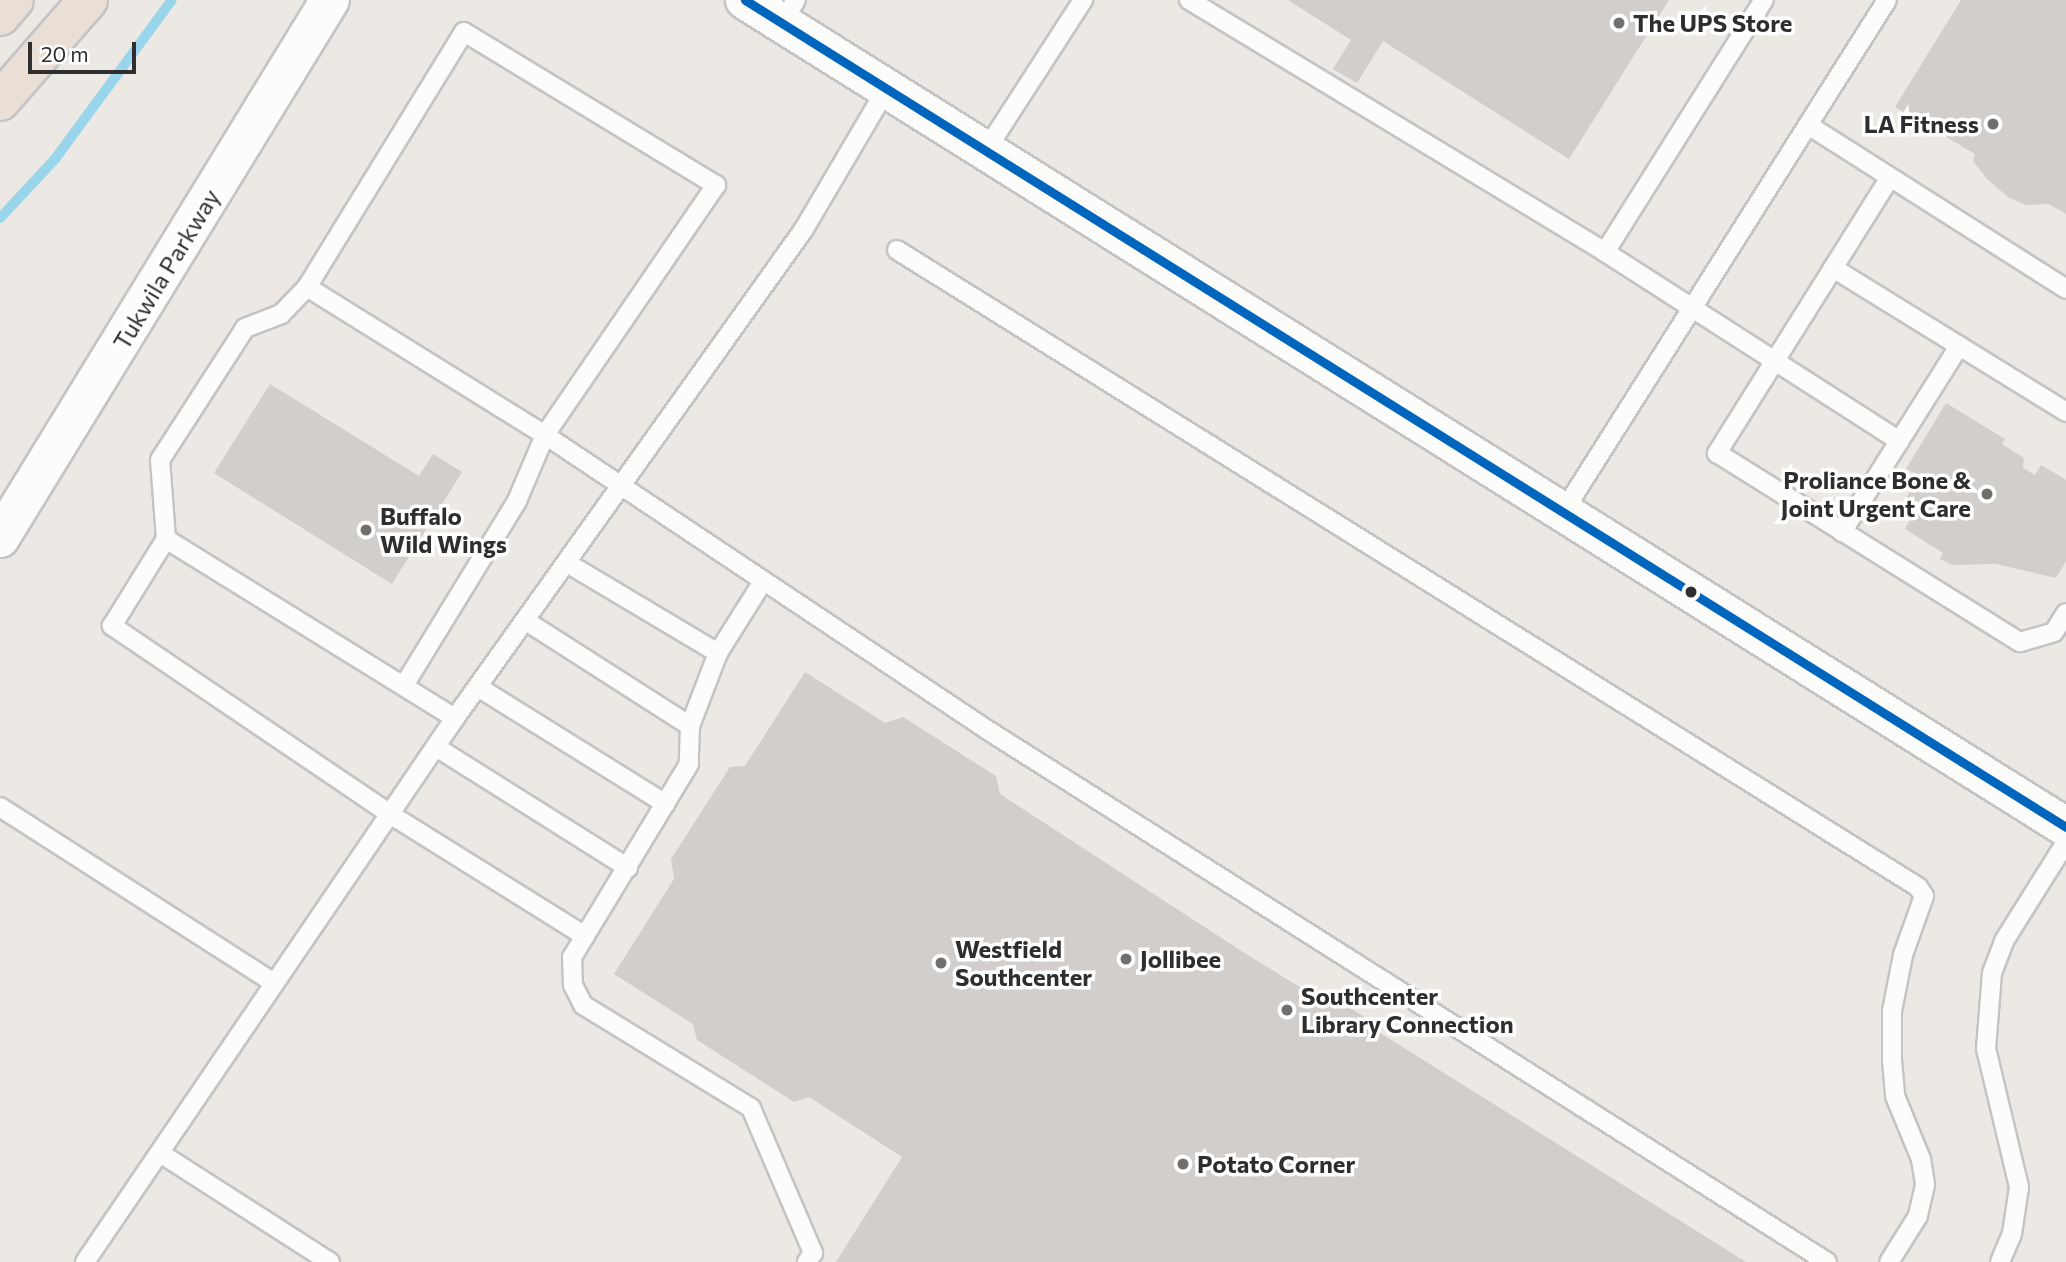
<!DOCTYPE html>
<style>
body{margin:0}
#map{position:relative;width:2066px;height:1262px;overflow:hidden;background:#ece8e4;font-family:Commissioner,sans-serif}
div>[style]{position:absolute}
.stream>*{height:10px;margin:-5px;padding:0 5px;transform-origin:5px;border-radius:5px;background:#99d6ec}
.building>*{inset:0;background:#d1cecb}
.roads{filter:drop-shadow(2px 0 #c5c4c5) drop-shadow(-2px 0 #c5c4c5) drop-shadow(0 2px #c5c4c5) drop-shadow(0 -2px #c5c4c5)}
.service>*{height:18px;margin:-9px;padding:0 9px;transform-origin:9px;border-radius:9px;background:#fcfcfb}
.tertiary>*{height:38px;margin:-19px;padding:0 19px;transform-origin:19px;border-radius:19px;background:#fcfcfb}
.secondary>*{height:38px;margin:-19px;padding:0 19px;transform-origin:19px;border-radius:19px;background:#fcfcfb}
.motorway>*{height:38px;margin:-19px;padding:0 19px;transform-origin:19px;border-radius:19px;background:#eadfd6}
.bus-1>*{height:9px;margin:-4.5px;padding:0 4.5px;transform-origin:4.5px;border-radius:4.5px;background:#0065bd}
.dots>*{width:19px;height:19px;translate:-50% -50%;box-sizing:border-box;border:4px solid #fff;border-radius:50%}
span{translate:-50% -50%;white-space:nowrap;text-align:center;line-height:1.15;-webkit-text-stroke:7px #fff;paint-order:stroke}
.poi-label{font-size:24px;color:#2e2e2e;font-weight:700}
.left{translate:0 -50%;text-align:left}
.right{translate:-100% -50%;text-align:right}
.street-label{font-size:24px;color:#2e2e2e}
.scale{position:absolute;left:28px;top:42px;width:108px;height:32px;box-sizing:border-box;border:4px solid #2e2e2e;border-top:0;padding-left:9px;font-size:21px;line-height:24px;white-space:nowrap;color:#2e2e2e;-webkit-text-stroke:5px #fff;paint-order:stroke}
</style>
<div id="map">
<div class="stream">
<i style="left:0;top:218px;width:81px;rotate:-47deg"></i>
<i style="left:55px;top:159px;width:197px;rotate:-53.7deg"></i>
</div>
<div class="building">
<i style="clip-path:polygon(1288px 0,1669px 0,1569px 159px,1383px 41px,1357px 83px,1333px 69px,1351px 40px)"></i>
<i style="clip-path:polygon(1961px 0,2066px 0,2066px 214px,2049px 204px,2026px 205px,2009px 198px,1987px 179px,1973px 161px,1975px 154px,1895px 107px)"></i>
<i style="clip-path:polygon(270px 384px,419px 476px,433px 454px,462px 472px,392px 584px,214px 473px)"></i>
<i style="clip-path:polygon(1946px 403px,2005px 439px,2002px 444px,2024px 458px,2023px 468px,2035px 475px,2041px 465px,2066px 480px,2066px 561px,2056px 578px,1996px 564px,1952px 565px,1940px 559px,1943px 553px,1905px 529px,1912px 516px,1901px 509px,1918px 475px,1906px 469px)"></i>
<i style="clip-path:polygon(805px 672px,885px 723px,903px 717px,996px 776px,1000px 794px,1243px 952px,1324px 1002px,1328px 994px,1379px 1026px,1377px 1031px,1746px 1262px,836px 1262px,902px 1157px,809px 1097px,794px 1102px,697px 1040px,693px 1024px,614px 974px,674px 879px,671px 859px,730px 767px,745px 766px)"></i>
</div>
<div class="roads">
<div class="service">
<i style="left:1189px;top:0;width:486px;rotate:31.2deg"></i>
<i style="left:1605px;top:252px;width:350px;rotate:32.7deg"></i>
<i style="left:782px;top:23px;width:27px;rotate:-59deg"></i>
<i style="left:1808px;top:125px;width:306px;rotate:32.4deg"></i>
<i style="left:986px;top:150px;width:179px;rotate:-57.1deg"></i>
<i style="left:1889px;top:179px;width:324px;rotate:122.1deg"></i>
<i style="left:1717px;top:453px;width:357px;rotate:32deg"></i>
<i style="left:2020px;top:642px;width:35px;rotate:-16deg"></i>
<i style="left:2054px;top:632px;width:22px;rotate:-58deg"></i>
<i style="left:897px;top:250px;width:1203px;rotate:31.96deg"></i>
<i style="left:1918px;top:887px;width:11px;rotate:56deg"></i>
<i style="left:1924px;top:896px;width:63px;rotate:109.6deg"></i>
<i style="left:1903px;top:955px;width:57px;rotate:101.1deg"></i>
<i style="left:1892px;top:1011px;width:49px;rotate:90deg"></i>
<i style="left:1892px;top:1060px;width:36px;rotate:85deg"></i>
<i style="left:1895px;top:1096px;width:68px;rotate:67.6deg"></i>
<i style="left:1921px;top:1159px;width:26px;rotate:81deg"></i>
<i style="left:1925px;top:1185px;width:32px;rotate:103deg"></i>
<i style="left:1918px;top:1216px;width:54px;rotate:122.2deg"></i>
<i style="left:1605px;top:252px;width:298px;rotate:-57.8deg"></i>
<i style="left:1833px;top:268px;width:274px;rotate:31.7deg"></i>
<i style="left:307px;top:287px;width:280px;rotate:31.9deg"></i>
<i style="left:545px;top:435px;width:72px;rotate:113deg"></i>
<i style="left:517px;top:501px;width:215px;rotate:121.5deg"></i>
<i style="left:1565px;top:509px;width:602px;rotate:-57.68deg"></i>
<i style="left:1842px;top:532px;width:220px;rotate:-57.8deg"></i>
<i style="left:166px;top:539px;width:340px;rotate:31.8deg"></i>
<i style="left:567px;top:563px;width:176px;rotate:30.8deg"></i>
<i style="left:762px;top:583px;width:83px;rotate:122.2deg"></i>
<i style="left:718px;top:653px;width:78px;rotate:111deg"></i>
<i style="left:690px;top:726px;width:38px;rotate:92deg"></i>
<i style="left:689px;top:764px;width:226px;rotate:121.2deg"></i>
<i style="left:572px;top:957px;width:28px;rotate:88deg"></i>
<i style="left:573px;top:985px;width:22px;rotate:63deg"></i>
<i style="left:583px;top:1005px;width:197px;rotate:31.5deg"></i>
<i style="left:751px;top:1108px;width:158px;rotate:66.8deg"></i>
<i style="left:813px;top:1253px;width:11px;rotate:124deg"></i>
<i style="left:526px;top:621px;width:195px;rotate:32.6deg"></i>
<i style="left:478px;top:687px;width:221px;rotate:31.9deg"></i>
<i style="left:436px;top:747px;width:227px;rotate:32.2deg"></i>
<i style="left:0;top:807px;width:326px;rotate:32.7deg"></i>
<i style="left:585px;top:936px;width:230px;rotate:-148deg"></i>
<i style="left:390px;top:814px;width:336px;rotate:-145.9deg"></i>
<i style="left:112px;top:626px;width:102px;rotate:-58.2deg"></i>
<i style="left:166px;top:539px;width:79px;rotate:-94.3deg"></i>
<i style="left:160px;top:460px;width:157px;rotate:-57.2deg"></i>
<i style="left:245px;top:328px;width:39px;rotate:-21deg"></i>
<i style="left:281px;top:314px;width:37px;rotate:-46deg"></i>
<i style="left:307px;top:287px;width:299px;rotate:-58.4deg"></i>
<i style="left:464px;top:32px;width:295px;rotate:31.3deg"></i>
<i style="left:716px;top:185px;width:303px;rotate:124.4deg"></i>
<i style="left:545px;top:435px;width:534px;rotate:33.69deg"></i>
<i style="left:989px;top:731px;width:992px;rotate:32.36deg"></i>
<i style="left:160px;top:1153px;width:202px;rotate:32.7deg"></i>
<i style="left:85px;top:1262px;width:658px;rotate:-55.78deg"></i>
<i style="left:455px;top:718px;width:601px;rotate:-54.48deg"></i>
<i style="left:804px;top:229px;width:164px;rotate:-59.5deg"></i>
<i style="left:2000px;top:1262px;width:30px;rotate:-67deg"></i>
<i style="left:2012px;top:1234px;width:48px;rotate:-81.5deg"></i>
<i style="left:2019px;top:1187px;width:142px;rotate:-103.4deg"></i>
<i style="left:1986px;top:1049px;width:76px;rotate:-85.5deg"></i>
<i style="left:1992px;top:973px;width:34px;rotate:-69deg"></i>
<i style="left:2004px;top:941px;width:117px;rotate:-57.9deg"></i>
</div>
<div class="tertiary">
<i style="left:745px;top:0;width:1559px;rotate:32.05deg"></i>
</div>
<div class="secondary">
<i style="left:0;top:538px;width:631px;rotate:-58.48deg"></i>
</div>
<div class="motorway">
<i style="left:0;top:16px;width:21px;rotate:-49deg"></i>
<i style="left:0;top:101px;width:134px;rotate:-48.9deg"></i>
</div>
</div>
<div class="bus-1">
<i style="left:745px;top:0;width:1559px;rotate:32.05deg"></i>
</div>
<div class="dots">
<i style="left:1619px;top:23px;background:#706f6e"></i>
<i style="left:1993px;top:124px;background:#706f6e"></i>
<i style="left:1987px;top:494px;background:#706f6e"></i>
<i style="left:366px;top:530px;background:#706f6e"></i>
<i style="left:1691px;top:592px;background:#2e2e2e"></i>
<i style="left:1126px;top:959px;background:#706f6e"></i>
<i style="left:941px;top:963px;background:#706f6e"></i>
<i style="left:1287px;top:1010px;background:#706f6e"></i>
<i style="left:1183px;top:1164px;background:#706f6e"></i>
</div>
<div class="poi-label">
<span class="left" style="left:1633px;top:23px">The UPS Store</span>
<span class="right" style="left:1979px;top:124px">LA Fitness</span>
<span class="right" style="left:1971px;top:494px">Proliance Bone &amp;<br>Joint Urgent Care</span>
<span class="left" style="left:380px;top:530px">Buffalo<br>Wild Wings</span>
<span class="left" style="left:955px;top:963px">Westfield<br>Southcenter</span>
<span class="left" style="left:1140px;top:959px">Jollibee</span>
<span class="left" style="left:1301px;top:1010px">Southcenter<br>Library Connection</span>
<span class="left" style="left:1197px;top:1164px">Potato Corner</span>
</div>
<div class="street-label">
<span style="left:166px;top:269px;rotate:-59deg">Tukwila Parkway</span>
</div>
<div class="scale">20 m</div>
</div>
